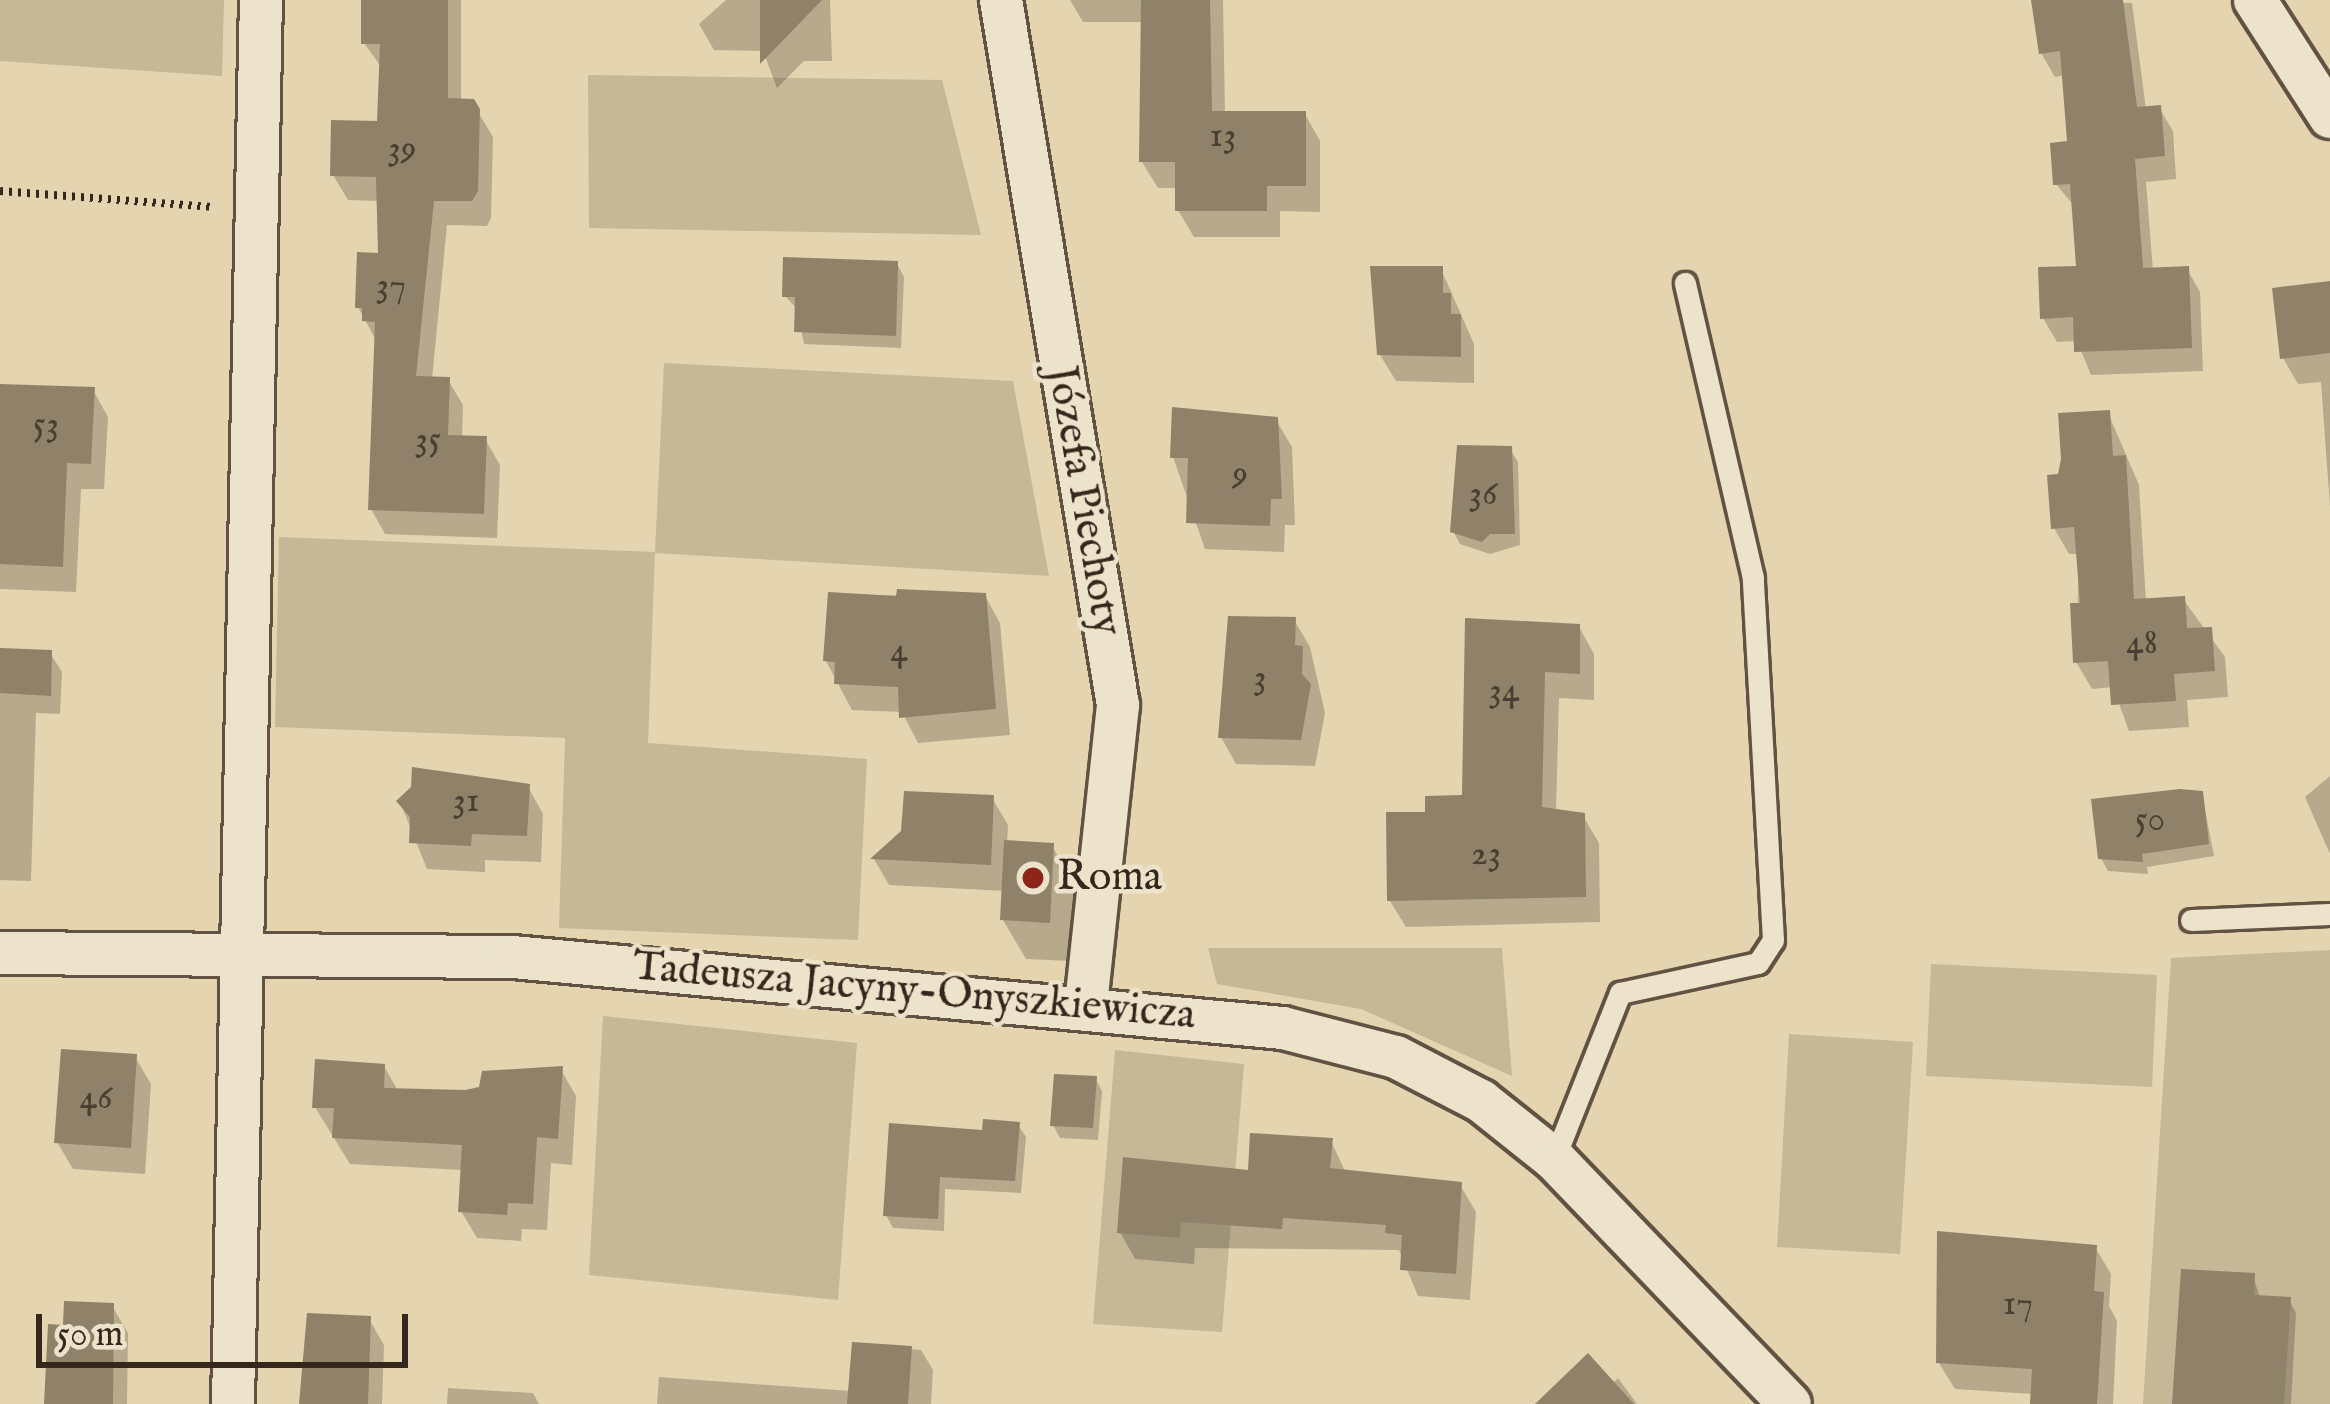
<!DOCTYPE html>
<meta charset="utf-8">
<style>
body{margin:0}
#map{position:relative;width:2330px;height:1404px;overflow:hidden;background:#e4d4af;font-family:"IM FELL English",serif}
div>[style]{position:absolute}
.green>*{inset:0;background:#c6b796}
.shadow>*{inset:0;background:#0003}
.building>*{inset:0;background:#908169}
.path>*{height:8px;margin-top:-4px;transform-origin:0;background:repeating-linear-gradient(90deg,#36271d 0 3px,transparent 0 9px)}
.roads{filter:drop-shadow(3px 0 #625242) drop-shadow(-3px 0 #625242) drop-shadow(0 3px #625242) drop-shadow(0 -3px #625242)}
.lane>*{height:21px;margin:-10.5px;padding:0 10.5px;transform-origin:10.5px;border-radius:10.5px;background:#ede3cb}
.street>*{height:42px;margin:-21px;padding:0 21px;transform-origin:21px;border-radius:21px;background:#ede3cb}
.dots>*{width:33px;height:33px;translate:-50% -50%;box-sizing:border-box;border:6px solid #ede3cb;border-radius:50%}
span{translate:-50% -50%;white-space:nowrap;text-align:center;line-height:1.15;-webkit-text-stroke:9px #ede3cb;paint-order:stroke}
.number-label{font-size:36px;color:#4c3e30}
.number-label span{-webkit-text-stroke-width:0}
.street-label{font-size:42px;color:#36271d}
.poi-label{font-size:42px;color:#36271d}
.left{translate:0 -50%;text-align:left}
.scale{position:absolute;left:36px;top:1314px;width:372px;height:54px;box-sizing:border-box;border:6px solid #36271d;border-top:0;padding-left:15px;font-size:36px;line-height:42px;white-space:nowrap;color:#36271d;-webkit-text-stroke:9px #ede3cb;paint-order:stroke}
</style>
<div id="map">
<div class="green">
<i style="clip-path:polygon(0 0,224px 0,222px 76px,0 61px)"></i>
<i style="clip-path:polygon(588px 75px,942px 80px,981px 235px,589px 228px)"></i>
<i style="clip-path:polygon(664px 363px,1013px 381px,1049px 576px,655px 553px,648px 743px,867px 759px,858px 940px,559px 928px,565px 738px,275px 727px,279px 537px,655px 552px)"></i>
<i style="clip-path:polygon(1502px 948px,1512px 1076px,1361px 1009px,1217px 984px,1208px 948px)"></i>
<i style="clip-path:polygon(2330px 950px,2330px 1404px,2143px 1404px,2171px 958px)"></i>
<i style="clip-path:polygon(1931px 964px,2157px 975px,2152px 1087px,1926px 1076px)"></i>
<i style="clip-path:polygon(603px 1016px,857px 1043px,838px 1300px,589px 1275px)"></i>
<i style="clip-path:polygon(1789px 1034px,1913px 1042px,1900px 1254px,1777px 1247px)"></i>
<i style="clip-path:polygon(1115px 1050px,1244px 1064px,1222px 1332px,1093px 1324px)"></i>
</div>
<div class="shadow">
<i style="clip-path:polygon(366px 0,461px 0,461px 102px,472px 102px,493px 137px,491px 218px,487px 226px,447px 225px,432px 379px,448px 380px,463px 405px,462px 438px,485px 439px,500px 465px,497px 538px,385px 534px,371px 509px,377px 342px,358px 307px,381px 256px,380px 201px,348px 200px,333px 175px,380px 124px,382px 68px,364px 43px)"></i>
<i style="clip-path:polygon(726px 0,830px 0,832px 61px,804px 61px,777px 88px,763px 51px,714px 50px,699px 24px)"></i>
<i style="clip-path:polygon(1070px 0,1223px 0,1225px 114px,1305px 114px,1320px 141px,1320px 212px,1280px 211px,1280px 237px,1194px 237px,1178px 210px,1178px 188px,1158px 188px,1142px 162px,1143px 22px,1083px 22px)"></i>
<i style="clip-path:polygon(2034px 0,2132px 3px,2146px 109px,2159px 108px,2173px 131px,2176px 179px,2146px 182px,2153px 271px,2187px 269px,2200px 292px,2203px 371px,2091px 375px,2077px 341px,2057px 342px,2043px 318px,2079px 269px,2075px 207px,2056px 184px,2070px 144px,2065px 75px,2055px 77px,2041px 53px)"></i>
<i style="clip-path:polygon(897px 264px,904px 277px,901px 348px,804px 344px,797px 309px,785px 296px)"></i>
<i style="clip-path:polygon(1441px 269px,1474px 344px,1474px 383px,1396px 381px,1380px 355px)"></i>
<i style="clip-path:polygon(2330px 285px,2330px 507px,2321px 382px,2298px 384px,2283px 358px)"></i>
<i style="clip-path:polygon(0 385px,93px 390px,108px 417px,104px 489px,81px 489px,76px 592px,0 589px)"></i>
<i style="clip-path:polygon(2108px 413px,2139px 485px,2146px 602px,2183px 599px,2225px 657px,2228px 697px,2187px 700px,2189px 727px,2129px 731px,2113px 687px,2092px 689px,2076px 662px,2079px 554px,2069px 554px,2054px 528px,2061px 477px)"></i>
<i style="clip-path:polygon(1276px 420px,1292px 447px,1295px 525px,1285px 525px,1284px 552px,1205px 549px,1173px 457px)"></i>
<i style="clip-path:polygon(1510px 449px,1518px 462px,1520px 545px,1490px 554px,1460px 544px,1453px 531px)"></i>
<i style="clip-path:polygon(831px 595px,985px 596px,1000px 623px,1010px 735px,918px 743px,902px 712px,852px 710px,826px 661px)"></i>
<i style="clip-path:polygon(1294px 620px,1310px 647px,1325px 713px,1315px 766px,1236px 764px,1221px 737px)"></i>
<i style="clip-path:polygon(1468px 621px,1579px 627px,1594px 654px,1594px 700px,1559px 698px,1556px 812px,1583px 816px,1599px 843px,1600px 922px,1406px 927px,1390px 901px,1428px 815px,1465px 798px)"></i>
<i style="clip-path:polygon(0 650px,50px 653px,62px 672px,60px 714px,36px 713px,31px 881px,0 880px)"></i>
<i style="clip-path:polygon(2330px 776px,2330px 854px,2305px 797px)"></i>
<i style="clip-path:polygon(528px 787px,543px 814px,541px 862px,485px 860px,485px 872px,427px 869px,400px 802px)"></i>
<i style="clip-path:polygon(2202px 794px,2214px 856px,2147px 867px,2148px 874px,2108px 871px,2101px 858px)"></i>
<i style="clip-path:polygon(992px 798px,1008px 825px,1007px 844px,1052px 846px,1075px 885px,1071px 961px,1026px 959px,1003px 920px,1005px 891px,889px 885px,874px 859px,904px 832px)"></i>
<i style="clip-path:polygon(135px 1057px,151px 1084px,145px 1174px,73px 1169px,57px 1142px)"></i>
<i style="clip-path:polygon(384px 1066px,398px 1091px,466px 1093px,561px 1070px,576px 1096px,572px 1165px,551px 1163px,547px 1230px,522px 1229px,521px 1241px,477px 1238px,461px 1211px,463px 1170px,350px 1164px,315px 1107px)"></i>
<i style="clip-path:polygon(1095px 1078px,1102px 1091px,1098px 1140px,1060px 1138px,1053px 1125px)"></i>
<i style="clip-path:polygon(1018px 1125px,1026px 1137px,1021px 1193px,945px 1189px,944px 1231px,893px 1228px,886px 1215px,984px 1133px)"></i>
<i style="clip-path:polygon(1331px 1141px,1346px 1173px,1460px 1185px,1476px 1212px,1470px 1300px,1418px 1296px,1399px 1250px,1195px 1248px,1194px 1264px,1135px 1259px,1120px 1232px)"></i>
<i style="clip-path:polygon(2095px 1247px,2111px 1274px,2109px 1306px,2117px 1321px,2113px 1404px,2033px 1404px,2033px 1394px,1955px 1389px,1939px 1363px)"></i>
<i style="clip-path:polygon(2253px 1276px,2260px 1298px,2289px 1300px,2296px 1313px,2291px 1404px,2176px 1404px)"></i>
<i style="clip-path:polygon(112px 1306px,128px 1333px,127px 1404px,47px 1404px,65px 1328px)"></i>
<i style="clip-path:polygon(369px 1319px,384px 1345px,382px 1404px,303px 1404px)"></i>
<i style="clip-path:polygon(855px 1345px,921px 1350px,933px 1370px,931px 1404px,657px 1404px,659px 1377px,851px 1391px)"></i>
<i style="clip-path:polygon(1618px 1378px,1637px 1404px,1542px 1404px,1612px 1384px)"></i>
<i style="clip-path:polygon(448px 1388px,533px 1393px,539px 1404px,447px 1404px)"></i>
</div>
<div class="building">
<i style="clip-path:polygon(361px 0,448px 0,448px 98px,474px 99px,480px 109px,478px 191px,472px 201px,434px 201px,416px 376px,450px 377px,448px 435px,487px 436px,484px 514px,368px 510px,375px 322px,362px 321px,362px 308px,355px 308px,357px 252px,378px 253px,376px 177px,330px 176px,331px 120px,377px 121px,380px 44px,361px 44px)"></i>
<i style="clip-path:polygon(760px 0,822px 0,760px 64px)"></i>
<i style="clip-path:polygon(1141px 0,1210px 0,1212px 111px,1306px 111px,1306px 186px,1267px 186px,1267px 211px,1175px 211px,1175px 162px,1139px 162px)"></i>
<i style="clip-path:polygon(2031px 0,2123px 0,2137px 107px,2161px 105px,2165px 156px,2135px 159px,2143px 268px,2189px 266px,2192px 348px,2074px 352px,2073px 317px,2040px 319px,2038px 267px,2076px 266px,2070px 184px,2053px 185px,2050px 143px,2067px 141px,2060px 51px,2039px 54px)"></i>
<i style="clip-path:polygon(783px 257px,898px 261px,896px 336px,794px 332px,795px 297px,782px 297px)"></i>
<i style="clip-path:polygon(1370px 266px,1443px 266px,1443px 293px,1451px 293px,1451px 314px,1461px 314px,1461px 357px,1377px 355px)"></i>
<i style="clip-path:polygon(2330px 281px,2330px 353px,2280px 359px,2272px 288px)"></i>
<i style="clip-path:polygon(0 384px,95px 387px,91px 464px,67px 463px,63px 567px,0 564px)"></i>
<i style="clip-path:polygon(1172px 407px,1278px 417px,1282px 499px,1271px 499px,1270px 526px,1186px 523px,1188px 458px,1170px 458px)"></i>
<i style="clip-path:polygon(2110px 410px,2113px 456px,2126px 455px,2134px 599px,2185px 596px,2187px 628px,2212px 627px,2215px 671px,2174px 674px,2176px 701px,2111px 705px,2108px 661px,2073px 663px,2070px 603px,2080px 603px,2074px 527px,2051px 529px,2047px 475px,2058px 474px,2061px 459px,2058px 413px)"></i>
<i style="clip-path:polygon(1457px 445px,1512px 446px,1515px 534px,1490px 534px,1482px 542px,1450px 532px)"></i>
<i style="clip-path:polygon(897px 589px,986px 593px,996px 709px,899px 718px,898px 687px,834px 684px,835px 662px,823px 661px,828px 592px,896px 596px)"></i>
<i style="clip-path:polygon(1228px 616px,1296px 617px,1295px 645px,1303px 646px,1302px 674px,1311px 684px,1301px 740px,1218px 738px)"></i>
<i style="clip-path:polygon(1465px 618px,1580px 624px,1580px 674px,1545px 672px,1542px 807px,1585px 813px,1586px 897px,1387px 901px,1386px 812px,1425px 812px,1425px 796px,1462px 795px)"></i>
<i style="clip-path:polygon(0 648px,52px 650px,51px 696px,0 693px)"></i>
<i style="clip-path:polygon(412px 767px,530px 784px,527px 836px,472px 834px,471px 846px,409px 843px,410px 817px,396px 801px,411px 787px)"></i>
<i style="clip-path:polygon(2180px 789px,2203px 791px,2209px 844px,2142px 854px,2143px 862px,2098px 859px,2091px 799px)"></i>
<i style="clip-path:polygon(904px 791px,994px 795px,991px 865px,870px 859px,901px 831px)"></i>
<i style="clip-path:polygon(1004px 840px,1054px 843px,1050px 923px,1000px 920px)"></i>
<i style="clip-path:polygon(61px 1049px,137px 1054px,131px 1148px,54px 1143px)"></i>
<i style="clip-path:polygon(315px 1059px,385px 1064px,384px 1088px,465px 1090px,479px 1087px,482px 1071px,563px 1066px,558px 1139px,537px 1137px,533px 1204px,508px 1203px,507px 1215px,458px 1212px,462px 1145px,332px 1138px,334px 1108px,312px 1108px)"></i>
<i style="clip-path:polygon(1054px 1074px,1097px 1076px,1093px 1128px,1050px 1126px)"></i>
<i style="clip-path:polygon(983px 1119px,1020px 1122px,1015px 1181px,940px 1177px,938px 1219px,883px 1216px,889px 1123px,982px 1130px)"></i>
<i style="clip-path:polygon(1250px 1133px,1333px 1138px,1330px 1168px,1462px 1182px,1456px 1274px,1400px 1270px,1402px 1235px,1385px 1233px,1386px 1225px,1283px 1218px,1282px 1229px,1181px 1222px,1180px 1238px,1117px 1233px,1123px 1157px,1248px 1170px)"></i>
<i style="clip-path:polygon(1937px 1231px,2097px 1245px,2094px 1291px,2104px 1292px,2097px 1404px,2030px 1404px,2032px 1369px,1936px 1363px)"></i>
<i style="clip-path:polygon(2181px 1269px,2255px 1273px,2254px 1295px,2291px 1297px,2284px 1404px,2172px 1404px)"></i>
<i style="clip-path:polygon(64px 1301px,114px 1303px,113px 1404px,44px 1404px,48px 1324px,63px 1325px)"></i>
<i style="clip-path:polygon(307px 1313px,371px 1316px,368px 1404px,299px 1404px)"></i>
<i style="clip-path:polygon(852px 1342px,912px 1346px,908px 1404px,847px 1404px)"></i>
<i style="clip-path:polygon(1588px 1353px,1634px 1404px,1535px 1404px)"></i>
</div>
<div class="path">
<i style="left:0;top:191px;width:215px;rotate:4.3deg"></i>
</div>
<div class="roads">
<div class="lane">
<i style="left:2191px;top:920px;width:139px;rotate:-2.5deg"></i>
<i style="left:1554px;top:1159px;width:179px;rotate:-68.3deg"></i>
<i style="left:1620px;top:993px;width:141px;rotate:-12.3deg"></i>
<i style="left:1758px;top:963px;width:27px;rotate:-57deg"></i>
<i style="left:1773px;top:940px;width:363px;rotate:-93.2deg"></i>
<i style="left:1753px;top:578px;width:303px;rotate:-103deg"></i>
</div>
<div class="street">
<i style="left:1001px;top:0;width:715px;rotate:80.58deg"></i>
<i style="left:1118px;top:705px;width:301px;rotate:96.1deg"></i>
<i style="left:2255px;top:0;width:139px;rotate:57.3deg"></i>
<i style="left:0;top:953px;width:513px;rotate:0.45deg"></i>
<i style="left:513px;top:957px;width:773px;rotate:5.27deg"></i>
<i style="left:1283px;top:1028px;width:117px;rotate:14.4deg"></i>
<i style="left:1396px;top:1057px;width:96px;rotate:27.4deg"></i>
<i style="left:1481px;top:1101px;width:93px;rotate:38.5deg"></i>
<i style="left:1554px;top:1159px;width:340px;rotate:46.1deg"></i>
<i style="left:233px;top:1404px;width:1404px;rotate:-88.86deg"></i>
</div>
</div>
<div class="dots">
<i style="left:1033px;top:878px;background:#8f2418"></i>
</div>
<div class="number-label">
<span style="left:1223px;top:137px">13</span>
<span style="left:402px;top:150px">39</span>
<span style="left:391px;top:287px">37</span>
<span style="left:46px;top:426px">53</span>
<span style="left:428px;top:441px">35</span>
<span style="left:1240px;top:475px">9</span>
<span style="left:1483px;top:495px">36</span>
<span style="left:2142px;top:644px">48</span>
<span style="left:899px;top:652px">4</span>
<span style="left:1260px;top:679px">3</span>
<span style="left:1504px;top:692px">34</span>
<span style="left:466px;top:802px">31</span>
<span style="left:2150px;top:821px">50</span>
<span style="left:1486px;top:855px">23</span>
<span style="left:96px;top:1099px">46</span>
<span style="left:2018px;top:1305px">17</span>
</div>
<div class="street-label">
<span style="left:1083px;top:501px;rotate:80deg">Józefa Piechoty</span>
<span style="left:914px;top:992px;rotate:5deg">Tadeusza Jacyny-Onyszkiewicza</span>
</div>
<div class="poi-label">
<span class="left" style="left:1057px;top:878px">Roma</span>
</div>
<div class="scale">50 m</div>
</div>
